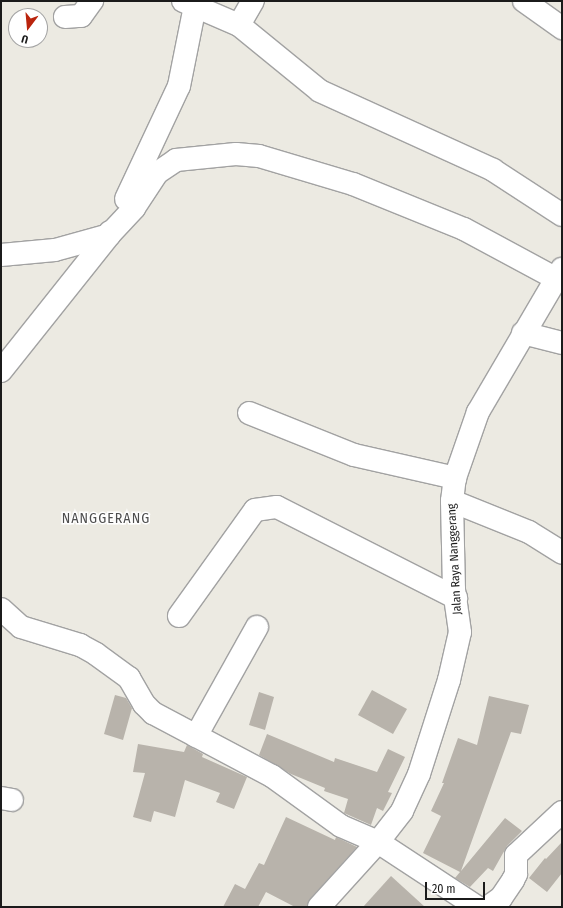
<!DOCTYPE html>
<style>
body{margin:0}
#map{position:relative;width:563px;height:908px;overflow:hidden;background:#eceae2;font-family:"Fira Sans Condensed",sans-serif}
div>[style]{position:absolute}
.building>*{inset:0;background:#b8b3ab}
.roads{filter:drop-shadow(1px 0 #a2a2a2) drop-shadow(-1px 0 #a2a2a2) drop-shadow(0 1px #a2a2a2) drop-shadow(0 -1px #a2a2a2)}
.minor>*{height:22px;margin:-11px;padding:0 11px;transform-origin:11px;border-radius:11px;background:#fff}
span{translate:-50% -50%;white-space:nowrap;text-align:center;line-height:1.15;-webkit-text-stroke:3px #fff;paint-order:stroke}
.street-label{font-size:12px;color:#1b1b1b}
.quarter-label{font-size:14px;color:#4e4e4e;letter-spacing:1px}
.frame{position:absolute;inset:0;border:2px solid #1b1b1b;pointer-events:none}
.north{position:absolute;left:8px;top:8px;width:40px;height:40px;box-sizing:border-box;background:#fff;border:1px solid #a4a4a4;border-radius:50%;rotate:196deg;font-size:11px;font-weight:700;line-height:16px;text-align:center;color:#1b1b1b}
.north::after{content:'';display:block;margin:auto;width:14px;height:18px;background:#ba240d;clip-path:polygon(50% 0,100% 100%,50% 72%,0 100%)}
.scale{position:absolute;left:425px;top:882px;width:60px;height:18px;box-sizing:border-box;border:2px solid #1b1b1b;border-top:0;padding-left:5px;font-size:12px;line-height:14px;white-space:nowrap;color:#1b1b1b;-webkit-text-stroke:3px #fff;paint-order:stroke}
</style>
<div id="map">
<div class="building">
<i style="clip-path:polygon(372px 690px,407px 709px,393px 734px,358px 715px)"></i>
<i style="clip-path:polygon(259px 692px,274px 697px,265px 730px,249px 725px)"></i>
<i style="clip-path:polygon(115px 695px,126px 698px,132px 708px,123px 740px,104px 734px)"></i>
<i style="clip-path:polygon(489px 696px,529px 705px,521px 734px,511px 732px,461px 871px,505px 818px,522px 831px,507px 846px,493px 871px,488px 868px,470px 887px,455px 878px,460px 872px,423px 853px,441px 816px,431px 811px,444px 783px,442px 783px,458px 738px,477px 745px)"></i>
<i style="clip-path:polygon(267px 734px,334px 762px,335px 758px,377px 772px,388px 749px,405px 757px,388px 792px,392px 793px,383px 811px,377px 808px,371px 825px,344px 813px,348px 799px,324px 791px,325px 788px,291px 774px,259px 755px)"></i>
<i style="clip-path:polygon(138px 744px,184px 752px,187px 745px,203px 754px,202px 757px,247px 777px,234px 809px,216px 802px,220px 793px,185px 780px,175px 817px,154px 811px,151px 822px,133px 817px,145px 773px,133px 772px)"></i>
<i style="clip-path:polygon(286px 817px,335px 840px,336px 837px,357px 847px,310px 899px,307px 907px,295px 907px,266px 892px,258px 907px,223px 907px,235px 884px,245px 889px,259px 863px,264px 865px)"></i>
<i style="clip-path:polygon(562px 842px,562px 873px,547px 892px,529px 878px,545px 858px,546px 859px)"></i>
<i style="clip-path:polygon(391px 876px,425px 907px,363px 907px)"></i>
</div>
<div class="roads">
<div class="minor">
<i style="left:183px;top:1px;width:61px;rotate:23.2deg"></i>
<i style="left:239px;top:25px;width:104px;rotate:39.2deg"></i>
<i style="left:320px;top:91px;width:190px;rotate:24.5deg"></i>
<i style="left:493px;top:170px;width:82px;rotate:33.1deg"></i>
<i style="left:524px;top:1px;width:47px;rotate:35.4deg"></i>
<i style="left:65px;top:17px;width:16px;rotate:-4deg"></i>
<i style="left:81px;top:16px;width:19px;rotate:-54deg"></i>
<i style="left:239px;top:25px;width:28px;rotate:-60deg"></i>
<i style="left:126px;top:199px;width:125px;rotate:-64.9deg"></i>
<i style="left:179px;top:86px;width:82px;rotate:-78.7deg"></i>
<i style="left:1px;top:255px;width:54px;rotate:-5.3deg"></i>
<i style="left:55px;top:250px;width:56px;rotate:-15.5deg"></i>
<i style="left:109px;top:235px;width:3px;rotate:-72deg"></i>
<i style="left:523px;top:333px;width:40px;rotate:14.4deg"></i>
<i style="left:1px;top:371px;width:174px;rotate:-51.5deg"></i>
<i style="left:109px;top:235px;width:37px;rotate:-47deg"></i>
<i style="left:134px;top:208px;width:42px;rotate:-56.7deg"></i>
<i style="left:157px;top:173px;width:23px;rotate:-34deg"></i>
<i style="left:176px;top:160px;width:60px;rotate:-5.7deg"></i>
<i style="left:236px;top:154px;width:23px;rotate:5deg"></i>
<i style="left:259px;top:156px;width:98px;rotate:16.6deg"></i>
<i style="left:353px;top:184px;width:120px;rotate:22.1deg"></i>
<i style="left:464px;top:229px;width:103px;rotate:28.3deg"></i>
<i style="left:249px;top:413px;width:113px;rotate:21.8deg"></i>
<i style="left:354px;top:455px;width:104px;rotate:12.8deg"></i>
<i style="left:452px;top:501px;width:83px;rotate:21.9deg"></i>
<i style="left:529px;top:532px;width:39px;rotate:32deg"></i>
<i style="left:1px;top:609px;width:27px;rotate:42deg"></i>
<i style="left:21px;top:627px;width:62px;rotate:17deg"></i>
<i style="left:80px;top:645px;width:18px;rotate:29deg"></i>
<i style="left:96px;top:654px;width:41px;rotate:36deg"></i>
<i style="left:129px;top:678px;width:30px;rotate:60deg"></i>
<i style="left:144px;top:704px;width:13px;rotate:45deg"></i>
<i style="left:153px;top:713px;width:135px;rotate:27.9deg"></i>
<i style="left:272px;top:776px;width:85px;rotate:35.9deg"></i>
<i style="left:341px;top:826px;width:40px;rotate:23.4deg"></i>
<i style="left:378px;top:842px;width:118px;rotate:33.3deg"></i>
<i style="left:179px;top:616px;width:130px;rotate:-54.4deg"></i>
<i style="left:255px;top:510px;width:22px;rotate:-8deg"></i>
<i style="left:277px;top:507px;width:201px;rotate:26.9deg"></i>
<i style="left:196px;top:736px;width:125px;rotate:-60.8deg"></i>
<i style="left:1px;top:798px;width:11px;rotate:10deg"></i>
<i style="left:319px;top:907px;width:88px;rotate:-47.8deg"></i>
<i style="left:378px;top:842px;width:39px;rotate:-52deg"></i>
<i style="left:402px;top:811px;width:41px;rotate:-65.3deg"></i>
<i style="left:419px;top:774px;width:99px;rotate:-72.3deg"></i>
<i style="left:449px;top:680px;width:49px;rotate:-77.1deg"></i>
<i style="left:460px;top:632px;width:42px;rotate:-98.1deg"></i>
<i style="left:454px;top:590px;width:89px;rotate:-91.3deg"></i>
<i style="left:452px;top:501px;width:23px;rotate:-83deg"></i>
<i style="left:455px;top:478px;width:70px;rotate:-70.8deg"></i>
<i style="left:478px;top:412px;width:166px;rotate:-59.6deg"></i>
<i style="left:488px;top:907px;width:16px;rotate:-35deg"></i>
<i style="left:501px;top:898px;width:22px;rotate:-56deg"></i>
<i style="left:513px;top:880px;width:7px;rotate:-63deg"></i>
<i style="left:516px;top:874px;width:19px;rotate:-90deg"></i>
<i style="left:516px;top:855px;width:63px;rotate:-43.1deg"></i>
</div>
</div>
<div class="street-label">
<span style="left:455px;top:559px;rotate:-93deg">Jalan Raya Nanggerang</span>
</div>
<div class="quarter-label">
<span style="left:106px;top:519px">NANGGERANG</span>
</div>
<div class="frame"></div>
<div class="north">U</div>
<div class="scale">20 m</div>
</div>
